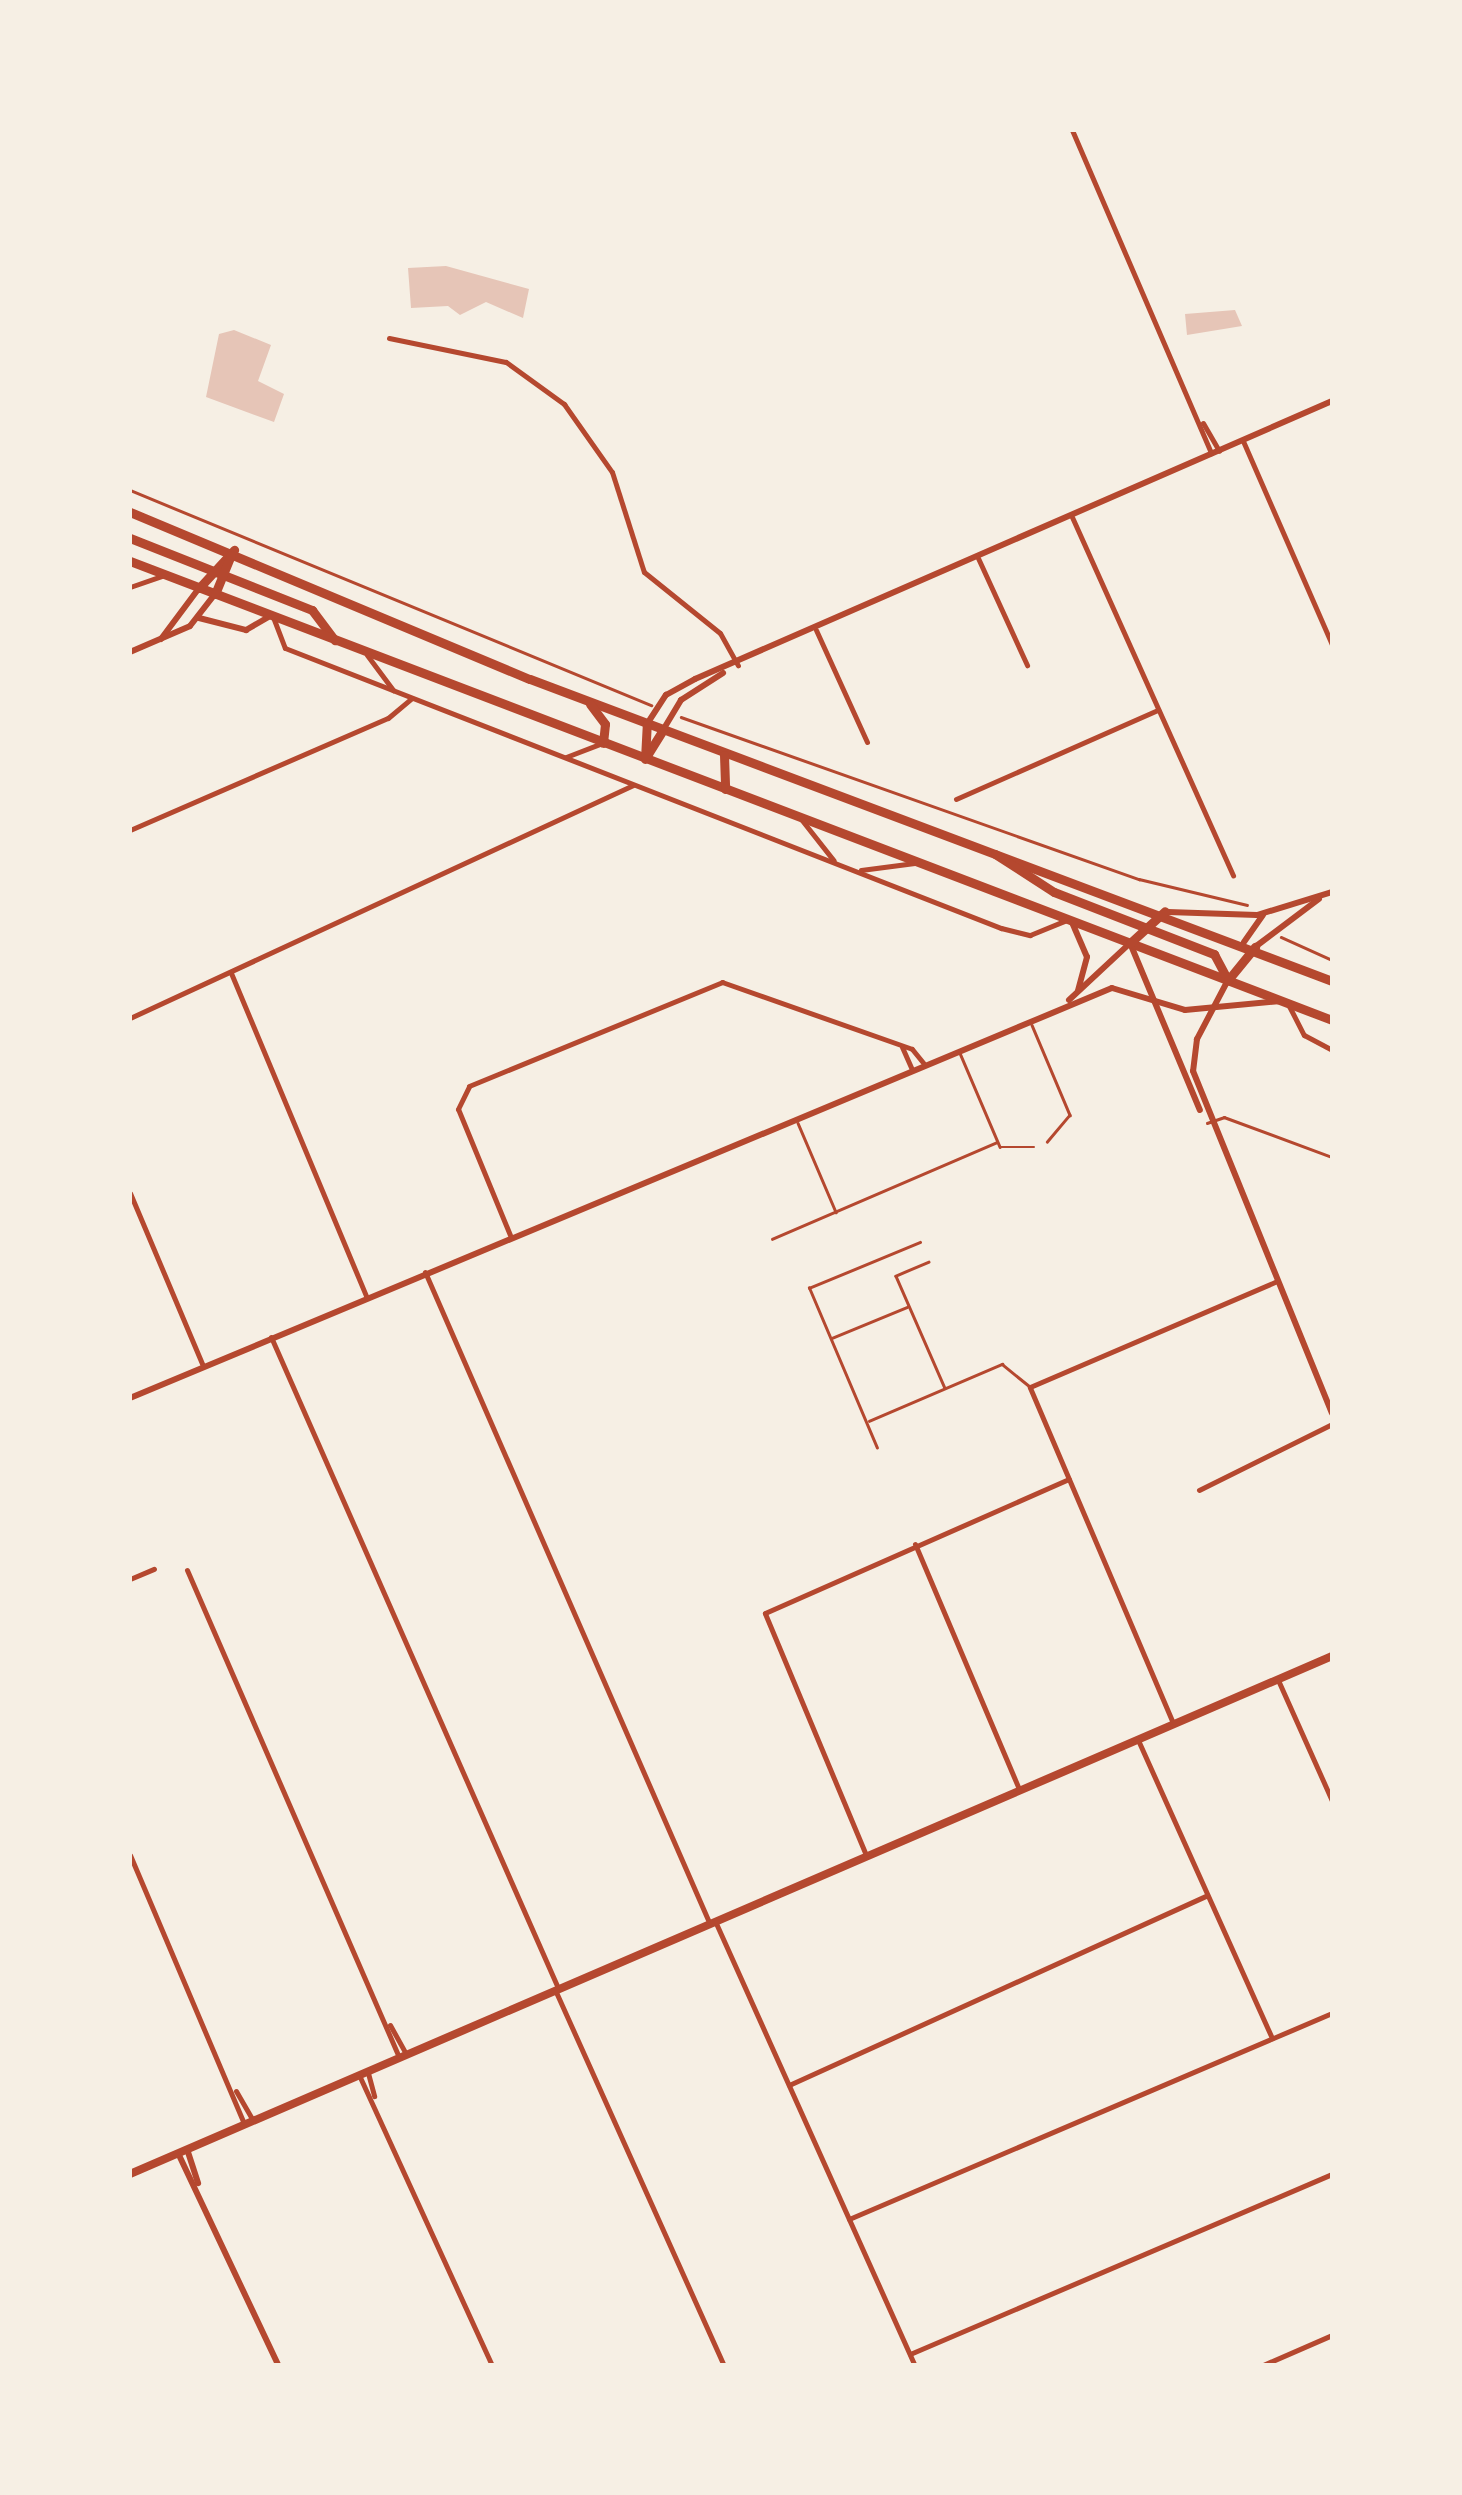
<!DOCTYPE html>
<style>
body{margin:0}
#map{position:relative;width:1462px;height:2495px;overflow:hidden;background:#f6efe4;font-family:"DM Sans",sans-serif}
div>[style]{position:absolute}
.building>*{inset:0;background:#e6c5b7}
.path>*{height:2.5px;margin:-1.25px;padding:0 1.25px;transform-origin:1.25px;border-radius:1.25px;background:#b5482f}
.service>*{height:2.5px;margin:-1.25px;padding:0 1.25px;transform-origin:1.25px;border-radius:1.25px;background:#b5482f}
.minor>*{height:5px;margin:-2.5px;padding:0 2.5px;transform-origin:2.5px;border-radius:2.5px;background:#b5482f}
.tertiary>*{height:6px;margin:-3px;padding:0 3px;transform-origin:3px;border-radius:3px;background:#b5482f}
.secondary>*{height:8px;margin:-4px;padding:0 4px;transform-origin:4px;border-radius:4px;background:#b5482f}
.trunk>*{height:9px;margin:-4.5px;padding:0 4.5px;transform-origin:4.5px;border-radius:4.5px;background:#b5482f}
span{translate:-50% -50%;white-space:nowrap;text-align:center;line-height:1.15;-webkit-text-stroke:9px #f6efe4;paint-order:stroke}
.frame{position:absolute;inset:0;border:132px solid #f6efe4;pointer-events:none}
</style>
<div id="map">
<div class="building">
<i style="clip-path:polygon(446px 266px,529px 289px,523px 318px,486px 302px,460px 315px,448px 306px,411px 308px,408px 268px)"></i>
<i style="clip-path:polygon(1235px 310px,1242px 326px,1187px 335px,1185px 314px)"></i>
<i style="clip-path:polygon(234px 330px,271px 345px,258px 381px,284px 394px,274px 422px,206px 397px,219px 334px)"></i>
</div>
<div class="path">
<i style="left:130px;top:490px;width:564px;rotate:22.42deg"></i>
<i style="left:681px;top:717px;width:486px;rotate:19.5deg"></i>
<i style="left:1139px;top:879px;width:111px;rotate:13.5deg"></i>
<i style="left:1281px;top:937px;width:56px;rotate:24.3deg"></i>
</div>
<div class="service">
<i style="left:1032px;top:1025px;width:98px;rotate:67.1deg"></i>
<i style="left:1070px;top:1115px;width:35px;rotate:130deg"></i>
<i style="left:960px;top:1053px;width:102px;rotate:66.9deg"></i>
<i style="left:1000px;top:1147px;width:34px"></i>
<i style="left:798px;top:1123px;width:97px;rotate:66.9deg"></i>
<i style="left:1207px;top:1123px;width:18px;rotate:-19deg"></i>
<i style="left:1224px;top:1117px;width:115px;rotate:20.3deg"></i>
<i style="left:772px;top:1239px;width:245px;rotate:-23.3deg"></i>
<i style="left:929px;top:1262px;width:36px;rotate:157deg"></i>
<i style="left:896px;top:1276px;width:122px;rotate:66.4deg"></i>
<i style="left:832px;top:1338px;width:81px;rotate:-22.5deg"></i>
<i style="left:869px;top:1421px;width:145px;rotate:-23.2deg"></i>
<i style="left:1002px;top:1364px;width:35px;rotate:39deg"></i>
<i style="left:877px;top:1448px;width:174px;rotate:-113deg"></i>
<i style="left:809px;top:1288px;width:120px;rotate:-22.5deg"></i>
</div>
<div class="minor">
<i style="left:1072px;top:130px;width:352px;rotate:66.7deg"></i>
<i style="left:389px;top:338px;width:119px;rotate:11.6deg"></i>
<i style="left:506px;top:362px;width:72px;rotate:35.9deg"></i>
<i style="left:564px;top:404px;width:83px;rotate:54.8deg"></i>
<i style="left:612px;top:472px;width:105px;rotate:72.3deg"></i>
<i style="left:644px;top:572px;width:97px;rotate:38.8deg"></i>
<i style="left:720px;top:633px;width:37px;rotate:61deg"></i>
<i style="left:1203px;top:423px;width:32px;rotate:60deg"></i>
<i style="left:1243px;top:441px;width:223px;rotate:66.4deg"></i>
<i style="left:1072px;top:517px;width:393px;rotate:65.8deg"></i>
<i style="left:978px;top:558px;width:118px;rotate:65.4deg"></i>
<i style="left:130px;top:587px;width:37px;rotate:-19deg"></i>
<i style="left:273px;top:617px;width:33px;rotate:69deg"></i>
<i style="left:285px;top:648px;width:769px;rotate:21.36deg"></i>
<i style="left:1001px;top:928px;width:30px;rotate:14deg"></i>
<i style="left:1030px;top:935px;width:42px;rotate:-22.3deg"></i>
<i style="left:816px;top:630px;width:123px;rotate:65.5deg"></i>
<i style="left:367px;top:655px;width:44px;rotate:53.4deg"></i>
<i style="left:566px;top:757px;width:40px;rotate:-21deg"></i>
<i style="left:956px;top:799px;width:221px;rotate:-23.8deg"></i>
<i style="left:801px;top:819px;width:53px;rotate:51.8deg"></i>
<i style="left:130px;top:830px;width:281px;rotate:-23.5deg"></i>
<i style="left:388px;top:718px;width:31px;rotate:-40deg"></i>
<i style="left:861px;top:870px;width:54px;rotate:-7.4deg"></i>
<i style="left:231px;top:973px;width:350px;rotate:67.3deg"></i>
<i style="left:1288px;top:1004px;width:35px;rotate:63deg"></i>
<i style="left:1304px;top:1035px;width:32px;rotate:28deg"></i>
<i style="left:130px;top:1018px;width:554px;rotate:-24.85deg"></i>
<i style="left:902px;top:1047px;width:24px;rotate:66deg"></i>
<i style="left:130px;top:1193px;width:188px;rotate:67.1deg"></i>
<i style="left:510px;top:1235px;width:136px;rotate:-112.4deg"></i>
<i style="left:458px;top:1109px;width:25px;rotate:-64deg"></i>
<i style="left:469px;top:1086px;width:274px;rotate:-22.3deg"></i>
<i style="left:722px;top:982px;width:201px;rotate:19.4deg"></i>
<i style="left:912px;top:1049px;width:19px;rotate:51deg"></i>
<i style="left:425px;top:1272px;width:709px;rotate:66.4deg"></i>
<i style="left:271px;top:1337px;width:711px;rotate:66.21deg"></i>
<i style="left:1199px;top:1490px;width:148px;rotate:-26.4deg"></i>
<i style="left:915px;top:1544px;width:266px;rotate:67deg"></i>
<i style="left:187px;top:1570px;width:531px;rotate:66.48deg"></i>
<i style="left:130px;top:1579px;width:26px;rotate:-23deg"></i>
<i style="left:1278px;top:1680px;width:133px;rotate:65.9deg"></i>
<i style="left:1173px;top:1723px;width:365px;rotate:-113.1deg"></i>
<i style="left:1030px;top:1387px;width:267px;rotate:-23.2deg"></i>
<i style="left:1138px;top:1740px;width:327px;rotate:65.8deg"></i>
<i style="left:130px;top:1855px;width:292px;rotate:67deg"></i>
<i style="left:866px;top:1855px;width:262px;rotate:-112.7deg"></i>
<i style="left:765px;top:1613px;width:332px;rotate:-23.8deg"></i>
<i style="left:715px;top:1921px;width:487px;rotate:65.8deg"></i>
<i style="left:556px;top:1992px;width:409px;rotate:65.8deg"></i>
<i style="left:390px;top:2025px;width:33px;rotate:61deg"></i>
<i style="left:368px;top:2073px;width:24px;rotate:75deg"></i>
<i style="left:359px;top:2075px;width:319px;rotate:65.4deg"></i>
<i style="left:789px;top:2085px;width:459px;rotate:-24.4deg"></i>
<i style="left:236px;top:2091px;width:34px;rotate:60deg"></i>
<i style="left:849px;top:2219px;width:525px;rotate:-23.1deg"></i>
<i style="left:910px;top:2354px;width:459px;rotate:-23.1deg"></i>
<i style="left:1263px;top:2365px;width:75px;rotate:-23.5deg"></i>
</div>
<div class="tertiary">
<i style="left:199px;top:618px;width:49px;rotate:14.3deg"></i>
<i style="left:246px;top:630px;width:28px;rotate:-30deg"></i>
<i style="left:161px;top:639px;width:64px;rotate:-53.3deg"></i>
<i style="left:130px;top:652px;width:65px;rotate:-23.4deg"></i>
<i style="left:190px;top:626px;width:41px;rotate:-52deg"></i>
<i style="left:647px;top:724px;width:35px;rotate:-57deg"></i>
<i style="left:666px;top:695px;width:33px;rotate:-29deg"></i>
<i style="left:695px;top:679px;width:695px;rotate:-23.58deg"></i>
<i style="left:663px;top:730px;width:35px;rotate:-59deg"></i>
<i style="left:681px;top:700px;width:50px;rotate:-32.7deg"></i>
<i style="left:1168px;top:912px;width:89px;rotate:1.9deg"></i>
<i style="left:1257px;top:915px;width:78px;rotate:-17deg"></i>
<i style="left:1071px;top:920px;width:40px;rotate:66.6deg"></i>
<i style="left:1087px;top:957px;width:35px;rotate:105deg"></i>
<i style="left:1244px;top:942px;width:33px;rotate:-55deg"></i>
<i style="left:1130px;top:943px;width:181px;rotate:67.3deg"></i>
<i style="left:1255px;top:947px;width:80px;rotate:-36.9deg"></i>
<i style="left:1228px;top:980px;width:67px;rotate:117.7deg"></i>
<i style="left:1197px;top:1039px;width:32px;rotate:97deg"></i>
<i style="left:1193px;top:1071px;width:369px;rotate:67.9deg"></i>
<i style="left:1069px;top:1000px;width:82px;rotate:-43deg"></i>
<i style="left:130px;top:1398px;width:1064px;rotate:-22.66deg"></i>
<i style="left:1112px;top:988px;width:76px;rotate:16.8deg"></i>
<i style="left:1185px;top:1010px;width:96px;rotate:-5.4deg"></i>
<i style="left:187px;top:2149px;width:36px;rotate:72deg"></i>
<i style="left:178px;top:2153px;width:234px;rotate:64.7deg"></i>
</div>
<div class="secondary">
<i style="left:130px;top:2174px;width:1309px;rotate:-23.31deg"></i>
</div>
<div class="trunk">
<i style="left:130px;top:512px;width:433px;rotate:22.7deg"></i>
<i style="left:530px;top:679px;width:857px;rotate:20.63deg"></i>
<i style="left:130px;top:538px;width:196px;rotate:21.6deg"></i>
<i style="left:312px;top:610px;width:38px;rotate:53deg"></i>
<i style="left:130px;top:561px;width:1287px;rotate:20.9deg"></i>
<i style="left:199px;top:588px;width:52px;rotate:-47.4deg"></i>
<i style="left:215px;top:594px;width:42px;rotate:-67.7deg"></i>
<i style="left:590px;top:704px;width:25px;rotate:53deg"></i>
<i style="left:605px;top:724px;width:19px;rotate:96deg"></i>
<i style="left:724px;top:755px;width:34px;rotate:88deg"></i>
<i style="left:646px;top:757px;width:32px;rotate:-58deg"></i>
<i style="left:645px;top:759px;width:35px;rotate:-87deg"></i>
<i style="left:995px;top:854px;width:70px;rotate:32.8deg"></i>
<i style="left:1054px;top:892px;width:172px;rotate:21.2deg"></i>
<i style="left:1214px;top:954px;width:30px;rotate:62deg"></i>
<i style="left:1130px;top:943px;width:47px;rotate:-42.4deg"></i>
<i style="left:1228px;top:980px;width:43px;rotate:-50.7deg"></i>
</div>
<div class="frame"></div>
</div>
